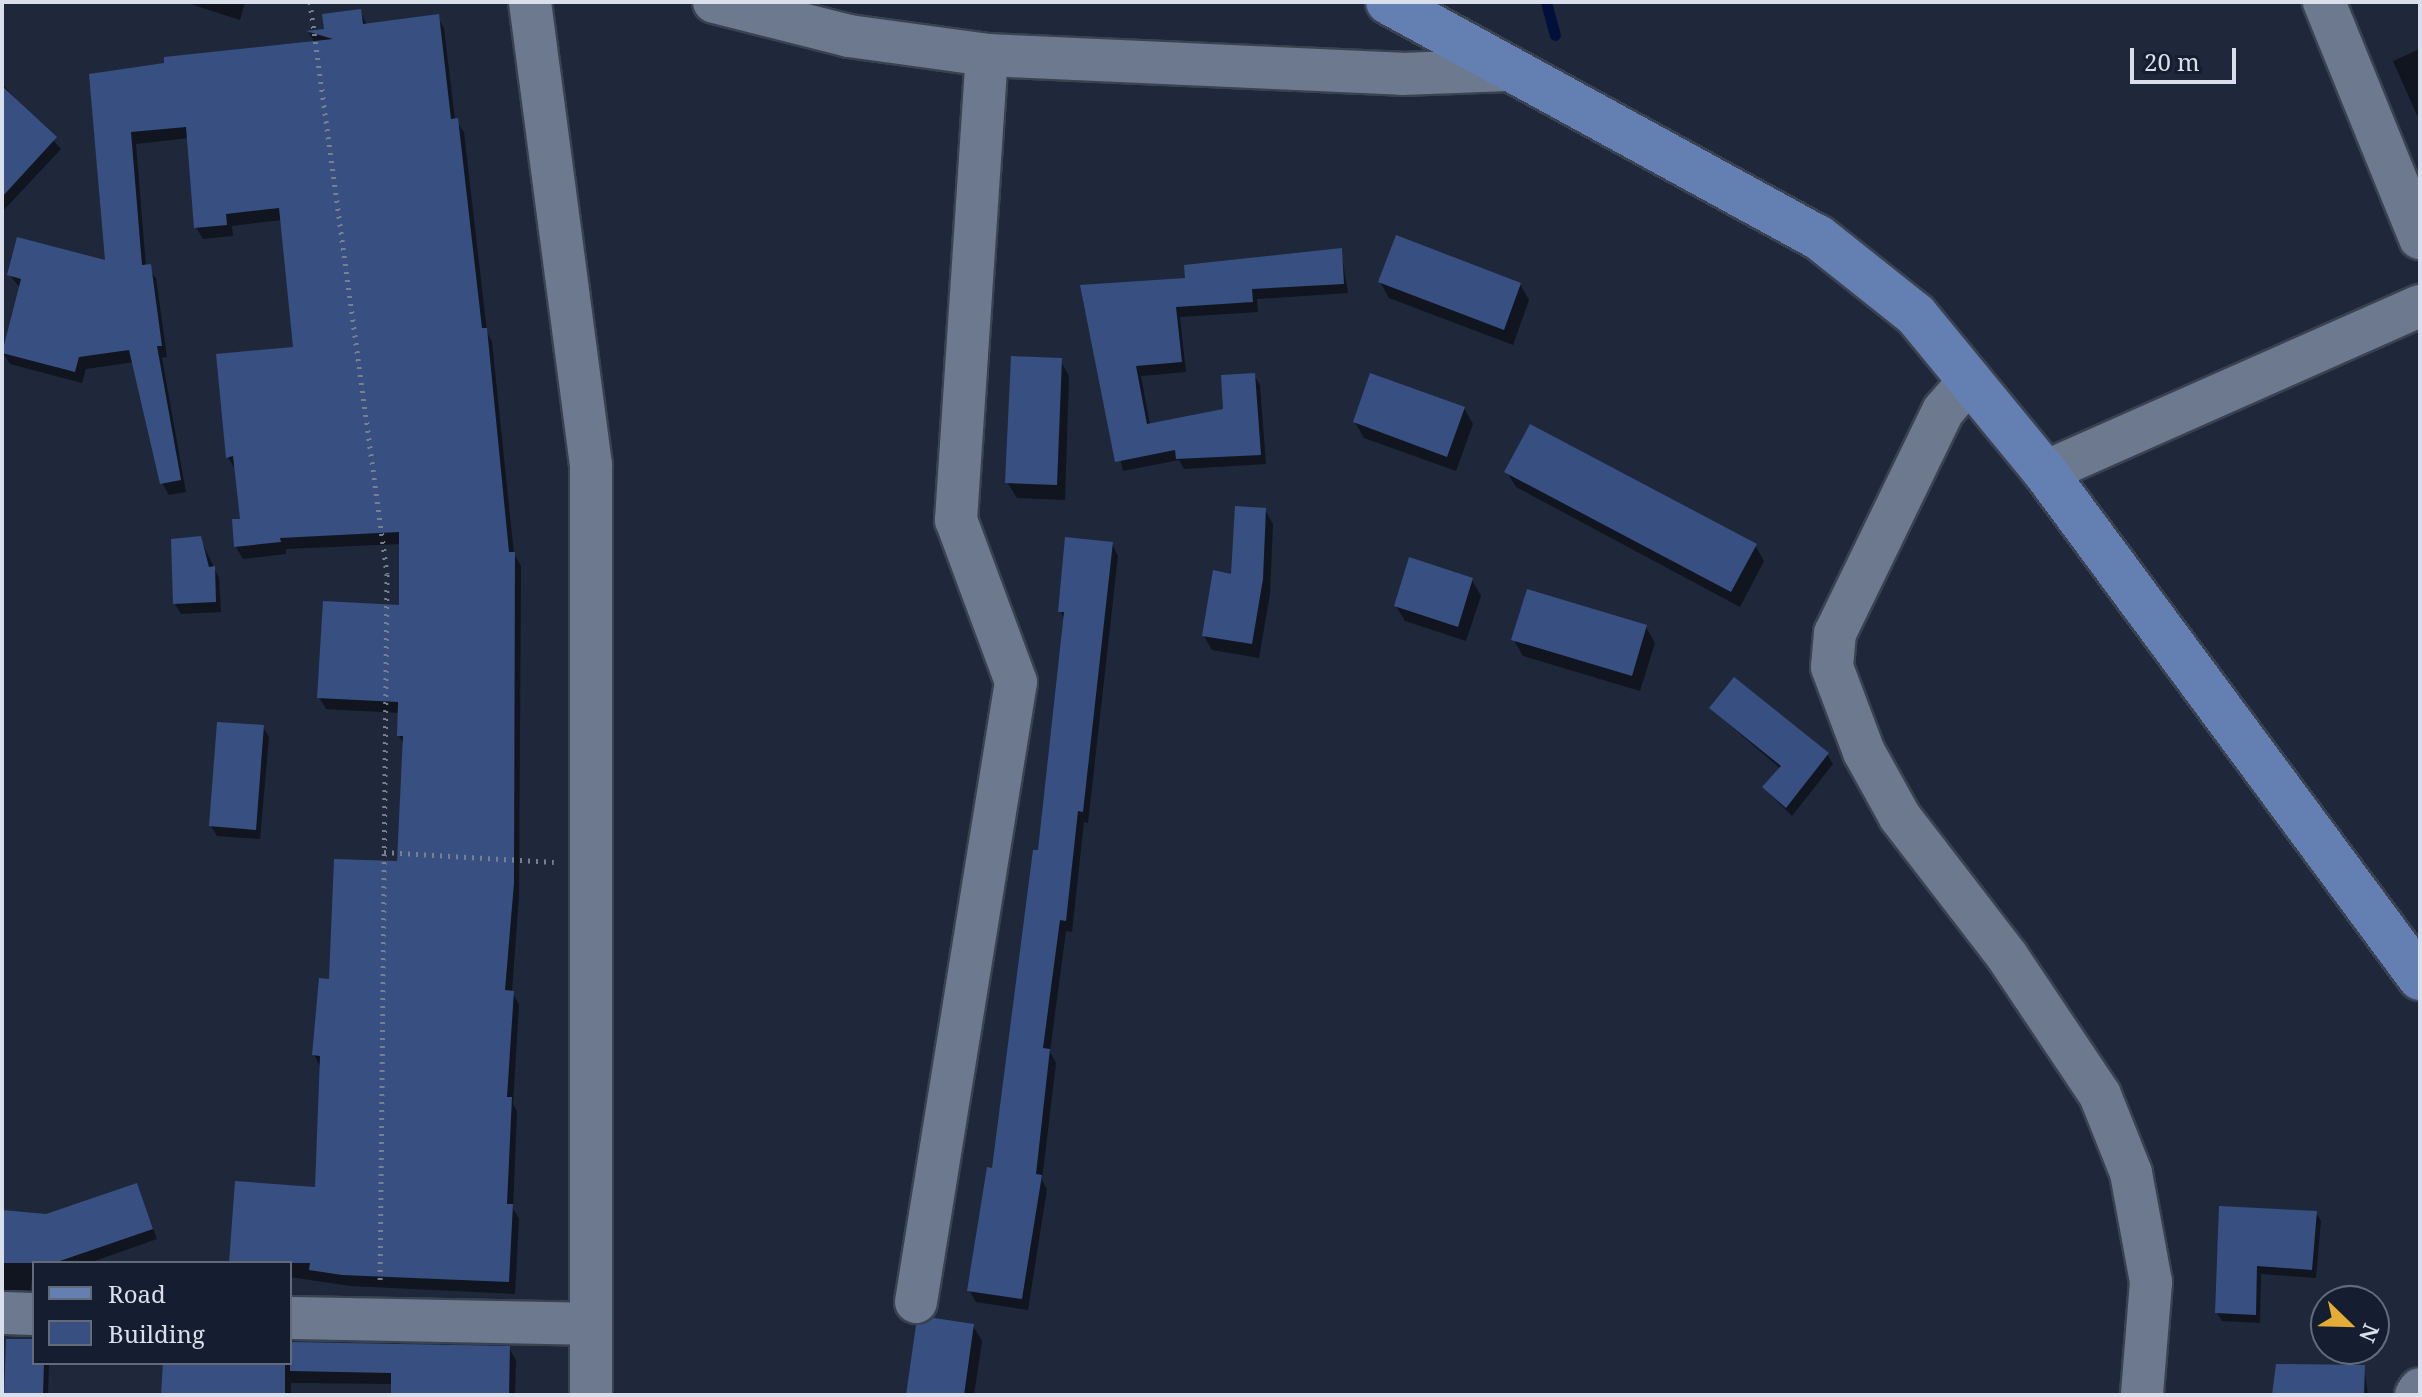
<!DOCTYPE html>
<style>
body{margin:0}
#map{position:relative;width:2422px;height:1397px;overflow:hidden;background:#1e283a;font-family:"Noto Serif",serif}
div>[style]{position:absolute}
.shadow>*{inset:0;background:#0007}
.stream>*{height:11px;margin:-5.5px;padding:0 5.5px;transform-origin:5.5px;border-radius:5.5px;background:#010f3a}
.building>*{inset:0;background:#375081}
.path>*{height:5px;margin-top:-2.5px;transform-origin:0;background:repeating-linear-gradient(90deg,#78808f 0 2px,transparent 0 8px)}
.roads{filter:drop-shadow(2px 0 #3a4251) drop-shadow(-2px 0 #3a4251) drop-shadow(0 2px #3a4251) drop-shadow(0 -2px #3a4251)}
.minor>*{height:42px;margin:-21px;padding:0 21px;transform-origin:21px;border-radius:21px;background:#6d798e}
.primary>*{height:44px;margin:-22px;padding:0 22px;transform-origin:22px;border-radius:22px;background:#6480b3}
span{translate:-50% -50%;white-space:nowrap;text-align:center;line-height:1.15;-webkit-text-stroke:7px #151e30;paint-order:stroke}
.frame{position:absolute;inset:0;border:4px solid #d9dfeb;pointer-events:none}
.legend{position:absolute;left:32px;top:1261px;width:260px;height:104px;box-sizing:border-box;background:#151e30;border:2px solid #636b7b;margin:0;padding:10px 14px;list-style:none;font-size:24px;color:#d9dfeb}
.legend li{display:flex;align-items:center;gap:16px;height:40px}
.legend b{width:40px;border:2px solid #636b7b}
.north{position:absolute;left:2310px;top:1285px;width:80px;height:80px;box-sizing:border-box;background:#151e30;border:2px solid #636b7b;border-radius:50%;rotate:113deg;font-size:22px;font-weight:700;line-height:32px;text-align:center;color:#d9dfeb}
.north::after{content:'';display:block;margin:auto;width:28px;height:36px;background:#e4ad35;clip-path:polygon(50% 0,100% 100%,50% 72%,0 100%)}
.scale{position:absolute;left:2130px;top:48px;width:106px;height:36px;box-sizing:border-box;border:4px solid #d9dfeb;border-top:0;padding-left:10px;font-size:24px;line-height:28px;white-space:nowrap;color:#d9dfeb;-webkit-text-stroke:6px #151e30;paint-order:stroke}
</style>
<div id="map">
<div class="shadow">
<i style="clip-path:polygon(184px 2px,245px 2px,240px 20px)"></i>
<i style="clip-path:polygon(360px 11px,367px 25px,437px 16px,444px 28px,455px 120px,464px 132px,487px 332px,492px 342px,514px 554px,521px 566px,519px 896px,512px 991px,519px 1005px,513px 1104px,517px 1111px,513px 1209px,519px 1218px,515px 1294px,350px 1286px,290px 1277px,290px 1263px,231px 1263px,317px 1189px,321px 1068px,314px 1054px,331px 981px,399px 864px,405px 746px,399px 736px,399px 713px,326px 709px,319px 697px,401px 607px,401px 544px,286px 549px,286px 554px,243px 559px,236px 547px,234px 521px,242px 521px,235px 469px,228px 457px,295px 349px,282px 220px,232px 226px,233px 236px,203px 239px,196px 227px,189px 138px,136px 144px,146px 267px,156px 278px,167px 357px,162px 358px,186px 492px,169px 495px,162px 483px,134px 362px,86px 369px,82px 383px,10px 364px,3px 353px,20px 288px,10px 275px,107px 263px,91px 76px,315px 43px,309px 33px,327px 30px)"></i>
<i style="clip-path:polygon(2420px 49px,2420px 122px,2393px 61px)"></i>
<i style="clip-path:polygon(2px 84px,61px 149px,2px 212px)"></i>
<i style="clip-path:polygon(1341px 250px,1348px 293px,1257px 299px,1258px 312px,1180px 317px,1186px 372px,1141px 376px,1150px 425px,1226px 410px,1254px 375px,1260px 385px,1266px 464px,1184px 469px,1179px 460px,1123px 471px,1083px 287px,1187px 280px)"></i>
<i style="clip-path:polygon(1380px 282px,1520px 284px,1529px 300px,1513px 345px,1389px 298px)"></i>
<i style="clip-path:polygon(1060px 360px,1069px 376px,1065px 500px,1017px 498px,1007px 482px)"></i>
<i style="clip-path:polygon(1464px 408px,1473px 424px,1456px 471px,1364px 438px,1355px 422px)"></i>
<i style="clip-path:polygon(1507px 472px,1755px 545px,1764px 561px,1740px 607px,1516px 487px)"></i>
<i style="clip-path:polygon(1265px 510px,1273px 524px,1270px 594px,1259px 658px,1212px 650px,1204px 636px)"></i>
<i style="clip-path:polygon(200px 538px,219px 578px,221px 612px,181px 614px,175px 604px)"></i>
<i style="clip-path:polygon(1112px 544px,1118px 556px,1088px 823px,1084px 822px,1072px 932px,1066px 931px,1050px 1052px,1056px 1063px,1042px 1180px,1047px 1189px,1028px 1310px,976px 1302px,969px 1290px,994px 1170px,1040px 853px,1065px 621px,1060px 611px)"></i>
<i style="clip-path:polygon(1472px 580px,1481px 596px,1466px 641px,1405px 621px,1396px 606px)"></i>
<i style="clip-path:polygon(1646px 627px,1655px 643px,1640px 691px,1523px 656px,1514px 640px)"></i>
<i style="clip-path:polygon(1711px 709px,1827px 754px,1833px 764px,1792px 816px,1764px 788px,1781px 769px)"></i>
<i style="clip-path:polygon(263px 727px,269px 737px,260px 839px,217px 836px,211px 826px)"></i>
<i style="clip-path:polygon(137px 1185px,157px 1239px,89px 1263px,34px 1263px,29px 1300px,2px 1301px,2px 1212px,46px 1216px)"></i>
<i style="clip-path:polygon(2221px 1208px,2316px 1213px,2321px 1221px,2316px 1278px,2261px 1274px,2260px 1323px,2222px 1321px,2217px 1313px)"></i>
<i style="clip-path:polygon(973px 1326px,982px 1341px,974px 1395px,908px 1395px)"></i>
<i style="clip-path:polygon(34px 1341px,34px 1363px,49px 1363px,48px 1395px,6px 1395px)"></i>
<i style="clip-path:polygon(290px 1344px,509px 1348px,516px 1360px,515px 1395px,394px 1395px,393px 1384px,291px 1383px,291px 1395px,163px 1395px,165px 1363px,290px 1363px)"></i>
<i style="clip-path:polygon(2364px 1367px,2368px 1395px,2274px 1395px)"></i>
</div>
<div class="stream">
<i style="left:1546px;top:2px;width:34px;rotate:75deg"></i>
</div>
<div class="building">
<i style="clip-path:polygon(361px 9px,363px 24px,439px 14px,451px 119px,458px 118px,482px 328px,487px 328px,509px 552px,515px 552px,514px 883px,505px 990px,514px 991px,507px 1097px,512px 1097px,507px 1204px,513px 1204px,509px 1282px,342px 1275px,309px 1270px,310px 1263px,229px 1263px,235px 1181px,315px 1187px,320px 1056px,312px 1055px,319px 978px,329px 979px,334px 859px,397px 861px,403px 736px,397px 736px,398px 702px,317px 698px,323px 601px,399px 605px,399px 532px,280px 538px,281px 542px,234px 547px,232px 519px,240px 519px,233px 456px,226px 458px,216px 354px,293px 347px,279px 208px,226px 214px,227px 225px,194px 228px,186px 127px,131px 132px,142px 265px,151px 264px,162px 346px,157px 346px,181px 480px,160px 484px,129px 350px,79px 357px,75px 372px,2px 353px,21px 279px,7px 275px,17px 237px,105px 260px,89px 74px,164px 63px,164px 57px,333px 39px,306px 31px,324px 29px,322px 14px)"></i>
<i style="clip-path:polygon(2px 86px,57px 137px,2px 197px)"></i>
<i style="clip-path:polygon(1396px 235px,1521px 283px,1504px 330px,1378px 282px)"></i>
<i style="clip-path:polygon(1342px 248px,1344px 284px,1252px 289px,1253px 302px,1176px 307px,1182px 362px,1136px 366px,1147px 424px,1223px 409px,1221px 375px,1255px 373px,1261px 455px,1176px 459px,1175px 450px,1115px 462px,1080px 285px,1185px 278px,1184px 265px)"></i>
<i style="clip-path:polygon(1011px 356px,1062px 358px,1057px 485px,1005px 483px)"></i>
<i style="clip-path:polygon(1370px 373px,1465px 407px,1447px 457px,1353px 422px)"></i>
<i style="clip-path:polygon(1530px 424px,1757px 544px,1731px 592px,1504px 472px)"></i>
<i style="clip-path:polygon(1235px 506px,1266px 508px,1263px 579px,1252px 644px,1202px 636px,1213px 570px,1231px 574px)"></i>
<i style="clip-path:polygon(201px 536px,209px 567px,215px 566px,216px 602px,173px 604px,171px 539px)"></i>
<i style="clip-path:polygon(1065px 537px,1113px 542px,1083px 812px,1078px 811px,1066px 921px,1060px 920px,1043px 1048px,1050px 1049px,1036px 1174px,1042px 1175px,1022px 1299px,967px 1291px,987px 1167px,992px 1168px,1033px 850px,1038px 850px,1064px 612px,1058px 612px)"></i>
<i style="clip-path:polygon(1409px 557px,1473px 578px,1458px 627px,1394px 606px)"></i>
<i style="clip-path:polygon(1527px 589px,1647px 625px,1632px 676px,1511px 640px)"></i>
<i style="clip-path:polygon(1734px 677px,1829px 753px,1786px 808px,1762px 787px,1781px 766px,1709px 708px)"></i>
<i style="clip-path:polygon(217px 722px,264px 725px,256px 830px,209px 826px)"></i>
<i style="clip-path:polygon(137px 1183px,153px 1229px,54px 1263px,2px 1263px,2px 1210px,46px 1214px)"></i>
<i style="clip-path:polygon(2219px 1206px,2317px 1211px,2312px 1270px,2257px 1266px,2256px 1315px,2215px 1313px)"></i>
<i style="clip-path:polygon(934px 1318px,974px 1324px,964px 1395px,906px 1395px,916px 1325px)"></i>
<i style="clip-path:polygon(6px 1339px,34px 1339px,34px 1363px,44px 1363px,43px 1395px,4px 1395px)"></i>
<i style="clip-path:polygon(290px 1342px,510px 1346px,509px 1395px,391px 1393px,391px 1373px,290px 1371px)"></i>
<i style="clip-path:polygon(163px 1363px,285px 1363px,285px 1395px,161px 1395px)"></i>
<i style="clip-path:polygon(2276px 1364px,2365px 1365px,2364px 1395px,2272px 1395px)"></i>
</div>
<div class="path">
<i style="left:310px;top:2px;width:577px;rotate:82.33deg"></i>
<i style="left:387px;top:574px;width:710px;rotate:90.56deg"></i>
<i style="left:384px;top:852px;width:170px;rotate:3.4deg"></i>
</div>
<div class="roads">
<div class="minor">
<i style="left:530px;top:2px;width:466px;rotate:82.5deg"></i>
<i style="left:591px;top:464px;width:931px;rotate:90deg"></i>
<i style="left:714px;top:2px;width:139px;rotate:14.1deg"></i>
<i style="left:849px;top:36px;width:139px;rotate:7.8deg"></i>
<i style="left:987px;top:55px;width:415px;rotate:2.6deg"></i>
<i style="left:1402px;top:74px;width:106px;rotate:-2.2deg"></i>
<i style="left:2324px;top:2px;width:255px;rotate:67.9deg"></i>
<i style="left:1970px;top:380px;width:41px;rotate:131.1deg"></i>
<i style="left:1943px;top:411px;width:247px;rotate:115.9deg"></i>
<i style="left:1835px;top:633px;width:34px;rotate:95deg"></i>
<i style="left:1832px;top:667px;width:91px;rotate:69.4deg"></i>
<i style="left:1864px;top:752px;width:74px;rotate:61deg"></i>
<i style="left:1900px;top:817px;width:175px;rotate:52.4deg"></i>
<i style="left:2007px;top:956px;width:167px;rotate:56.2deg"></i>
<i style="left:2100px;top:1095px;width:84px;rotate:68.3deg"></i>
<i style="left:2131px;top:1173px;width:111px;rotate:79.6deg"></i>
<i style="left:2151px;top:1282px;width:113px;rotate:94.6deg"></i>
<i style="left:2045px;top:472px;width:410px;rotate:-23.9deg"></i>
<i style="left:916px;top:1302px;width:628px;rotate:-80.84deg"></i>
<i style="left:1016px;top:682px;width:173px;rotate:-110.3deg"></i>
<i style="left:956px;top:520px;width:466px;rotate:-86.2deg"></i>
<i style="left:2px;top:1313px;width:32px;rotate:2deg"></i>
<i style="left:290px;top:1318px;width:300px;rotate:1.1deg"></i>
<i style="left:2416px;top:1395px;width:7px;rotate:-56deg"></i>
</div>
<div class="primary">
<i style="left:1388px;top:2px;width:490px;rotate:28.7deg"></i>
<i style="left:1818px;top:237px;width:125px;rotate:38.5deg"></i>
<i style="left:1916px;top:315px;width:203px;rotate:50.6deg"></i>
<i style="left:2045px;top:472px;width:630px;rotate:53.46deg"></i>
</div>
</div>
<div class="frame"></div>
<ul class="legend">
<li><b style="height:10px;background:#6480b3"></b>Road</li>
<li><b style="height:22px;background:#375081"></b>Building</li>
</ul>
<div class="north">N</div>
<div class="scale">20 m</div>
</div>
